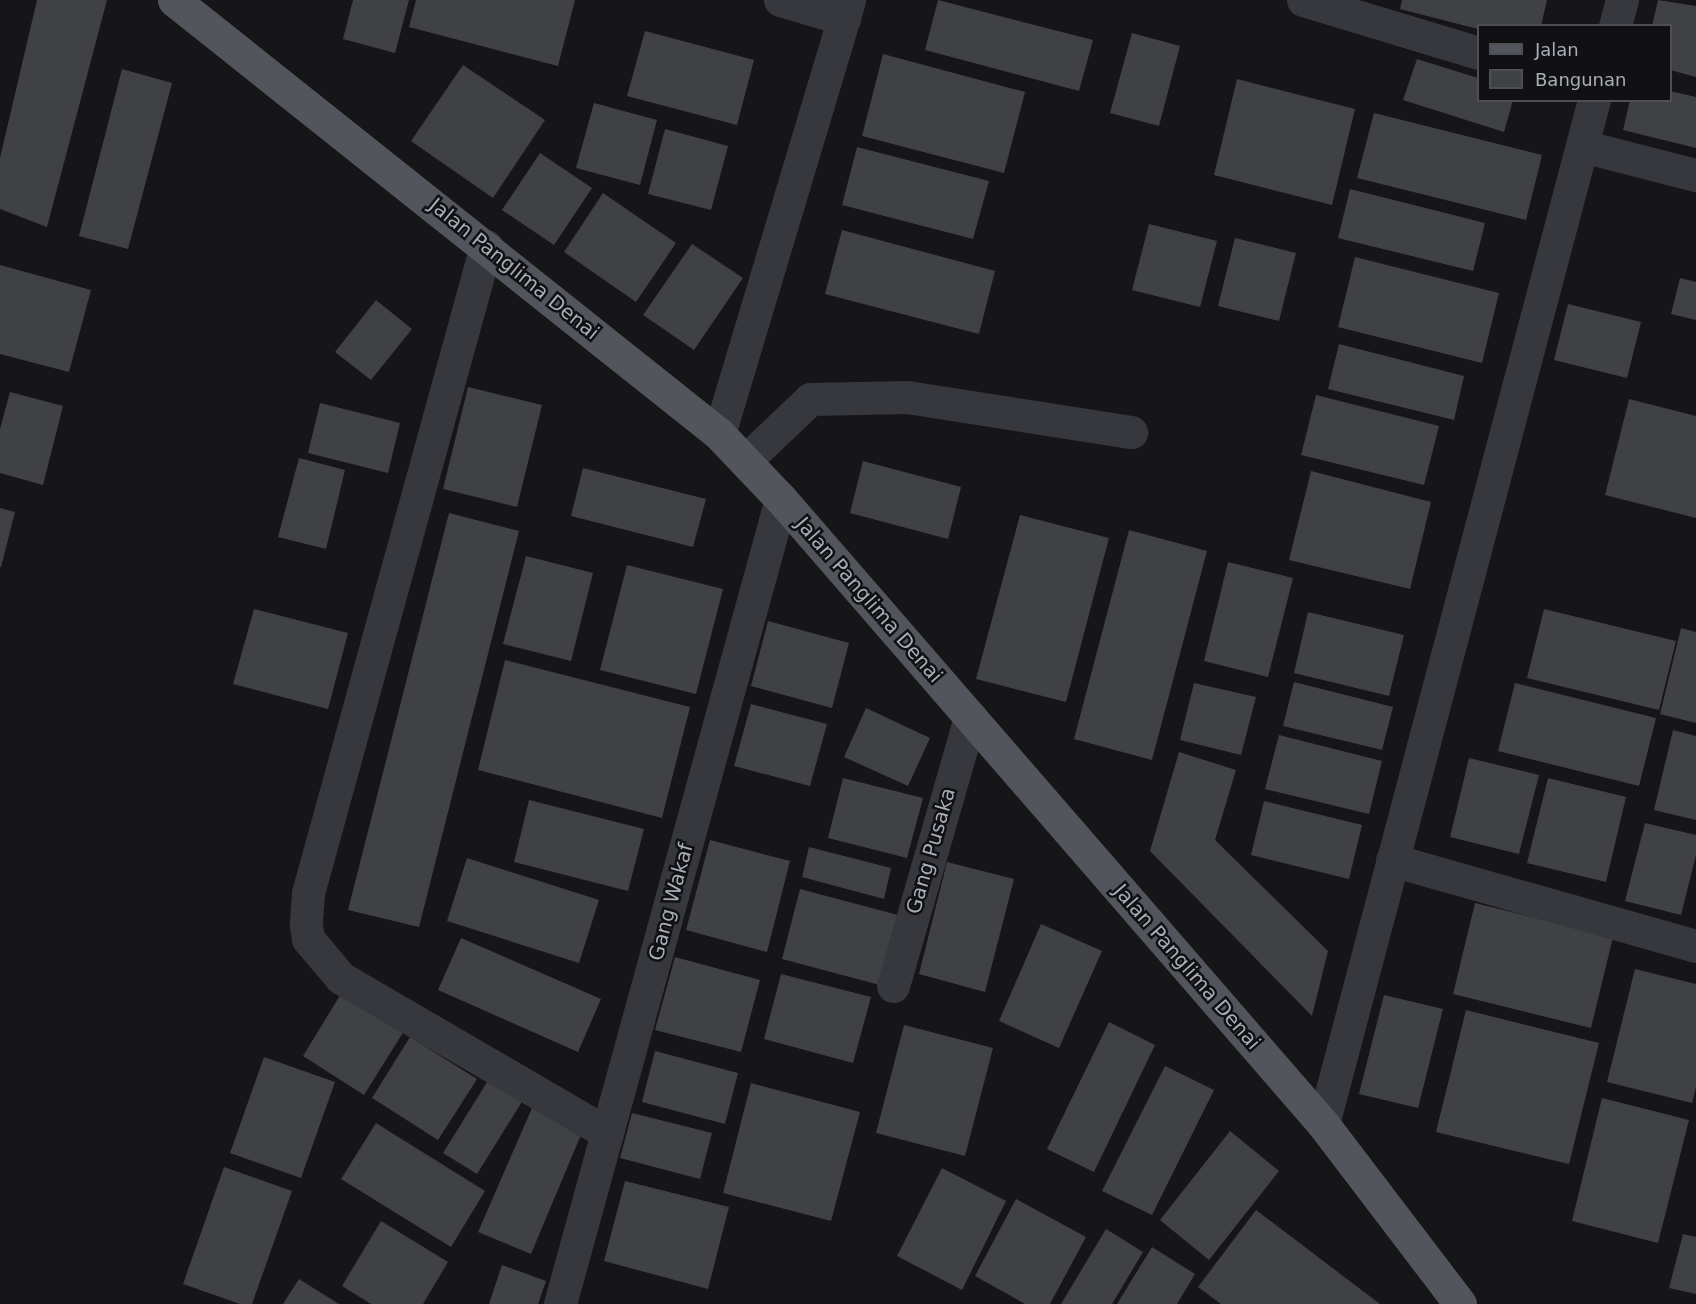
<!DOCTYPE html>
<style>
body{margin:0}
#map{position:relative;width:1696px;height:1304px;overflow:hidden;background:#161618;font-family:"DejaVu Sans",sans-serif}
div>[style]{position:absolute}
.building>*{inset:0;background:#404145}
.minor>*{height:33px;margin:-16.5px;padding:0 16.5px;transform-origin:16.5px;border-radius:16.5px;background:#37383d}
.major>*{height:33px;margin:-16.5px;padding:0 16.5px;transform-origin:16.5px;border-radius:16.5px;background:#53555c}
span{translate:-50% -50%;white-space:nowrap;text-align:center;line-height:1.15;-webkit-text-stroke:5px #111113;paint-order:stroke}
.street-label{font-size:20px;color:#a8adb8}
.legend{position:absolute;left:1477px;top:24px;width:195px;height:78px;box-sizing:border-box;background:#111113;border:2px solid #4d4f55;margin:0;padding:8px 10px;list-style:none;font-size:18px;color:#a8adb8}
.legend li{display:flex;align-items:center;gap:12px;height:30px}
.legend b{width:30px;border:2px solid #4d4f55}
</style>
<div id="map">
<div class="building">
<i style="clip-path:polygon(37px 0,107px 0,47px 227px,0 209px,0 158px)"></i>
<i style="clip-path:polygon(353px 0,409px 0,395px 53px,343px 39px)"></i>
<i style="clip-path:polygon(416px 0,575px 0,558px 66px,409px 27px)"></i>
<i style="clip-path:polygon(938px 0,1093px 40px,1079px 91px,925px 50px)"></i>
<i style="clip-path:polygon(1402px 0,1547px 0,1541px 26px,1478px 26px,1478px 29px,1400px 9px)"></i>
<i style="clip-path:polygon(1658px 0,1696px 6px,1696px 77px,1670px 70px,1670px 26px,1652px 26px)"></i>
<i style="clip-path:polygon(645px 31px,754px 60px,737px 125px,627px 96px)"></i>
<i style="clip-path:polygon(1132px 33px,1180px 46px,1159px 126px,1110px 113px)"></i>
<i style="clip-path:polygon(883px 54px,1025px 92px,1004px 173px,862px 136px)"></i>
<i style="clip-path:polygon(1417px 59px,1478px 78px,1478px 100px,1513px 100px,1504px 132px,1403px 100px)"></i>
<i style="clip-path:polygon(463px 65px,545px 120px,493px 198px,411px 141px)"></i>
<i style="clip-path:polygon(122px 69px,172px 83px,128px 249px,79px 236px)"></i>
<i style="clip-path:polygon(1237px 79px,1355px 109px,1332px 205px,1214px 175px)"></i>
<i style="clip-path:polygon(1670px 91px,1696px 97px,1696px 148px,1623px 130px,1630px 100px,1670px 100px)"></i>
<i style="clip-path:polygon(594px 103px,657px 120px,640px 185px,576px 168px)"></i>
<i style="clip-path:polygon(1374px 113px,1542px 155px,1526px 220px,1357px 178px)"></i>
<i style="clip-path:polygon(665px 129px,728px 146px,711px 210px,648px 194px)"></i>
<i style="clip-path:polygon(857px 147px,989px 181px,973px 239px,842px 205px)"></i>
<i style="clip-path:polygon(540px 153px,592px 188px,554px 245px,502px 210px)"></i>
<i style="clip-path:polygon(1350px 189px,1485px 223px,1473px 271px,1338px 238px)"></i>
<i style="clip-path:polygon(603px 193px,676px 243px,636px 302px,564px 252px)"></i>
<i style="clip-path:polygon(1149px 224px,1217px 241px,1200px 307px,1132px 290px)"></i>
<i style="clip-path:polygon(842px 230px,995px 271px,979px 334px,825px 294px)"></i>
<i style="clip-path:polygon(1235px 238px,1296px 253px,1279px 321px,1218px 306px)"></i>
<i style="clip-path:polygon(692px 244px,743px 278px,694px 350px,643px 315px)"></i>
<i style="clip-path:polygon(1355px 257px,1499px 293px,1482px 363px,1338px 327px)"></i>
<i style="clip-path:polygon(0 265px,91px 290px,69px 372px,0 354px)"></i>
<i style="clip-path:polygon(1680px 278px,1696px 282px,1696px 320px,1671px 314px)"></i>
<i style="clip-path:polygon(376px 300px,412px 329px,371px 380px,335px 352px)"></i>
<i style="clip-path:polygon(1568px 304px,1641px 322px,1627px 378px,1554px 360px)"></i>
<i style="clip-path:polygon(1339px 344px,1464px 376px,1454px 420px,1328px 389px)"></i>
<i style="clip-path:polygon(468px 387px,542px 405px,517px 507px,443px 489px)"></i>
<i style="clip-path:polygon(10px 392px,63px 406px,43px 485px,0 473px,0 429px)"></i>
<i style="clip-path:polygon(1316px 395px,1439px 426px,1424px 485px,1301px 455px)"></i>
<i style="clip-path:polygon(1629px 399px,1696px 416px,1696px 518px,1605px 495px)"></i>
<i style="clip-path:polygon(320px 403px,400px 423px,388px 473px,308px 453px)"></i>
<i style="clip-path:polygon(299px 458px,345px 470px,326px 549px,278px 537px)"></i>
<i style="clip-path:polygon(863px 461px,961px 487px,948px 539px,850px 513px)"></i>
<i style="clip-path:polygon(583px 468px,706px 499px,693px 547px,571px 516px)"></i>
<i style="clip-path:polygon(1311px 471px,1431px 502px,1410px 589px,1289px 560px)"></i>
<i style="clip-path:polygon(0 508px,15px 512px,1px 567px,0 567px)"></i>
<i style="clip-path:polygon(449px 513px,519px 531px,419px 927px,348px 910px)"></i>
<i style="clip-path:polygon(1020px 515px,1109px 538px,1066px 702px,976px 679px)"></i>
<i style="clip-path:polygon(1129px 530px,1207px 551px,1152px 760px,1074px 739px)"></i>
<i style="clip-path:polygon(526px 556px,593px 573px,571px 661px,503px 644px)"></i>
<i style="clip-path:polygon(1228px 562px,1293px 578px,1268px 677px,1204px 661px)"></i>
<i style="clip-path:polygon(627px 565px,723px 589px,696px 694px,600px 670px)"></i>
<i style="clip-path:polygon(254px 609px,348px 633px,328px 709px,233px 684px)"></i>
<i style="clip-path:polygon(1544px 609px,1676px 641px,1659px 710px,1527px 678px)"></i>
<i style="clip-path:polygon(1308px 612px,1404px 635px,1389px 696px,1294px 673px)"></i>
<i style="clip-path:polygon(768px 621px,849px 643px,832px 708px,751px 686px)"></i>
<i style="clip-path:polygon(1681px 628px,1696px 632px,1696px 723px,1660px 714px)"></i>
<i style="clip-path:polygon(505px 660px,690px 707px,662px 818px,478px 770px)"></i>
<i style="clip-path:polygon(1294px 682px,1393px 707px,1382px 750px,1283px 726px)"></i>
<i style="clip-path:polygon(1194px 683px,1256px 697px,1241px 755px,1180px 740px)"></i>
<i style="clip-path:polygon(1515px 683px,1656px 718px,1639px 786px,1498px 751px)"></i>
<i style="clip-path:polygon(751px 704px,827px 724px,810px 786px,734px 766px)"></i>
<i style="clip-path:polygon(866px 708px,930px 738px,908px 786px,844px 757px)"></i>
<i style="clip-path:polygon(1673px 730px,1696px 736px,1696px 820px,1654px 810px)"></i>
<i style="clip-path:polygon(1279px 735px,1382px 761px,1369px 814px,1265px 789px)"></i>
<i style="clip-path:polygon(1179px 752px,1236px 770px,1215px 840px,1328px 951px,1312px 1016px,1150px 851px)"></i>
<i style="clip-path:polygon(1469px 758px,1539px 775px,1519px 854px,1450px 837px)"></i>
<i style="clip-path:polygon(843px 778px,923px 798px,907px 858px,828px 838px)"></i>
<i style="clip-path:polygon(1548px 778px,1626px 797px,1606px 882px,1527px 863px)"></i>
<i style="clip-path:polygon(529px 800px,644px 829px,628px 891px,514px 862px)"></i>
<i style="clip-path:polygon(1264px 801px,1362px 825px,1349px 879px,1251px 855px)"></i>
<i style="clip-path:polygon(1645px 823px,1696px 835px,1696px 855px,1681px 915px,1625px 901px)"></i>
<i style="clip-path:polygon(710px 840px,790px 861px,767px 952px,686px 930px)"></i>
<i style="clip-path:polygon(809px 847px,891px 868px,884px 899px,802px 877px)"></i>
<i style="clip-path:polygon(467px 858px,599px 900px,579px 963px,447px 921px)"></i>
<i style="clip-path:polygon(947px 862px,1014px 879px,985px 992px,919px 974px)"></i>
<i style="clip-path:polygon(800px 889px,898px 915px,880px 985px,782px 959px)"></i>
<i style="clip-path:polygon(1475px 903px,1613px 937px,1591px 1028px,1453px 994px)"></i>
<i style="clip-path:polygon(1041px 924px,1102px 951px,1059px 1048px,999px 1021px)"></i>
<i style="clip-path:polygon(461px 938px,601px 999px,578px 1052px,438px 990px)"></i>
<i style="clip-path:polygon(675px 957px,760px 980px,741px 1052px,655px 1030px)"></i>
<i style="clip-path:polygon(1635px 969px,1696px 984px,1696px 1087px,1692px 1103px,1607px 1082px)"></i>
<i style="clip-path:polygon(781px 974px,871px 997px,853px 1063px,764px 1039px)"></i>
<i style="clip-path:polygon(342px 992px,404px 1031px,364px 1095px,303px 1056px)"></i>
<i style="clip-path:polygon(1384px 995px,1443px 1009px,1418px 1108px,1359px 1094px)"></i>
<i style="clip-path:polygon(1466px 1010px,1599px 1043px,1569px 1164px,1436px 1132px)"></i>
<i style="clip-path:polygon(1109px 1022px,1155px 1045px,1094px 1172px,1047px 1149px)"></i>
<i style="clip-path:polygon(904px 1025px,993px 1048px,965px 1156px,876px 1133px)"></i>
<i style="clip-path:polygon(410px 1037px,477px 1079px,438px 1140px,372px 1098px)"></i>
<i style="clip-path:polygon(655px 1051px,738px 1073px,725px 1124px,642px 1102px)"></i>
<i style="clip-path:polygon(264px 1057px,335px 1082px,301px 1178px,230px 1153px)"></i>
<i style="clip-path:polygon(1165px 1066px,1214px 1090px,1152px 1215px,1102px 1191px)"></i>
<i style="clip-path:polygon(489px 1079px,523px 1100px,477px 1174px,443px 1153px)"></i>
<i style="clip-path:polygon(751px 1083px,860px 1112px,831px 1221px,723px 1193px)"></i>
<i style="clip-path:polygon(1602px 1098px,1689px 1120px,1658px 1243px,1572px 1221px)"></i>
<i style="clip-path:polygon(532px 1108px,583px 1130px,531px 1254px,478px 1232px)"></i>
<i style="clip-path:polygon(632px 1113px,712px 1133px,700px 1179px,620px 1158px)"></i>
<i style="clip-path:polygon(376px 1123px,485px 1191px,451px 1247px,341px 1179px)"></i>
<i style="clip-path:polygon(1230px 1131px,1279px 1171px,1209px 1260px,1160px 1220px)"></i>
<i style="clip-path:polygon(224px 1167px,292px 1191px,252px 1304px,240px 1304px,183px 1284px)"></i>
<i style="clip-path:polygon(942px 1168px,1006px 1201px,962px 1290px,897px 1256px)"></i>
<i style="clip-path:polygon(625px 1181px,729px 1207px,708px 1289px,604px 1261px)"></i>
<i style="clip-path:polygon(1016px 1199px,1086px 1237px,1050px 1304px,1025px 1304px,975px 1276px)"></i>
<i style="clip-path:polygon(1256px 1210px,1380px 1304px,1221px 1304px,1198px 1287px)"></i>
<i style="clip-path:polygon(381px 1221px,448px 1262px,423px 1304px,371px 1304px,342px 1286px)"></i>
<i style="clip-path:polygon(1106px 1229px,1143px 1252px,1112px 1304px,1061px 1304px)"></i>
<i style="clip-path:polygon(1683px 1234px,1696px 1237px,1696px 1294px,1669px 1288px)"></i>
<i style="clip-path:polygon(1152px 1247px,1195px 1274px,1177px 1304px,1117px 1304px)"></i>
<i style="clip-path:polygon(502px 1265px,546px 1281px,538px 1304px,489px 1304px)"></i>
<i style="clip-path:polygon(299px 1279px,339px 1304px,283px 1304px)"></i>
</div>
<div class="minor">
<i style="left:780px;top:0;width:67px;rotate:16.5deg"></i>
<i style="left:1303px;top:0;width:183px;rotate:16.8deg"></i>
<i style="left:1615px;top:26px;width:27px;rotate:-75deg"></i>
<i style="left:1582px;top:146px;width:118px;rotate:14.3deg"></i>
<i style="left:486px;top:246px;width:671px;rotate:105.38deg"></i>
<i style="left:308px;top:893px;width:32px;rotate:94deg"></i>
<i style="left:306px;top:925px;width:14px;rotate:82deg"></i>
<i style="left:308px;top:939px;width:51px;rotate:49.8deg"></i>
<i style="left:341px;top:978px;width:308px;rotate:30.2deg"></i>
<i style="left:719px;top:434px;width:453px;rotate:-73.3deg"></i>
<i style="left:745px;top:461px;width:90px;rotate:-43.6deg"></i>
<i style="left:810px;top:399px;width:97px;rotate:-1.2deg"></i>
<i style="left:907px;top:397px;width:227px;rotate:8.9deg"></i>
<i style="left:1392px;top:860px;width:316px;rotate:15.8deg"></i>
<i style="left:893px;top:986px;width:280px;rotate:-74deg"></i>
<i style="left:1323px;top:1124px;width:1059px;rotate:-75.18deg"></i>
<i style="left:560px;top:1304px;width:835px;rotate:-74.65deg"></i>
</div>
<div class="major">
<i style="left:174px;top:0;width:697px;rotate:38.53deg"></i>
<i style="left:719px;top:434px;width:90px;rotate:46.4deg"></i>
<i style="left:781px;top:499px;width:827px;rotate:49.07deg"></i>
<i style="left:1323px;top:1124px;width:226px;rotate:52.7deg"></i>
</div>
<div class="street-label">
<span style="left:514px;top:269px;rotate:39deg">Jalan Panglima Denai</span>
<span style="left:869px;top:600px;rotate:49deg">Jalan Panglima Denai</span>
<span style="left:931px;top:851px;rotate:-74deg">Gang Pusaka</span>
<span style="left:671px;top:902px;rotate:-75deg">Gang Wakaf</span>
<span style="left:1187px;top:967px;rotate:49deg">Jalan Panglima Denai</span>
</div>
<ul class="legend">
<li><b style="height:8px;background:#53555c"></b>Jalan</li>
<li><b style="height:16px;background:#404145"></b>Bangunan</li>
</ul>
</div>
